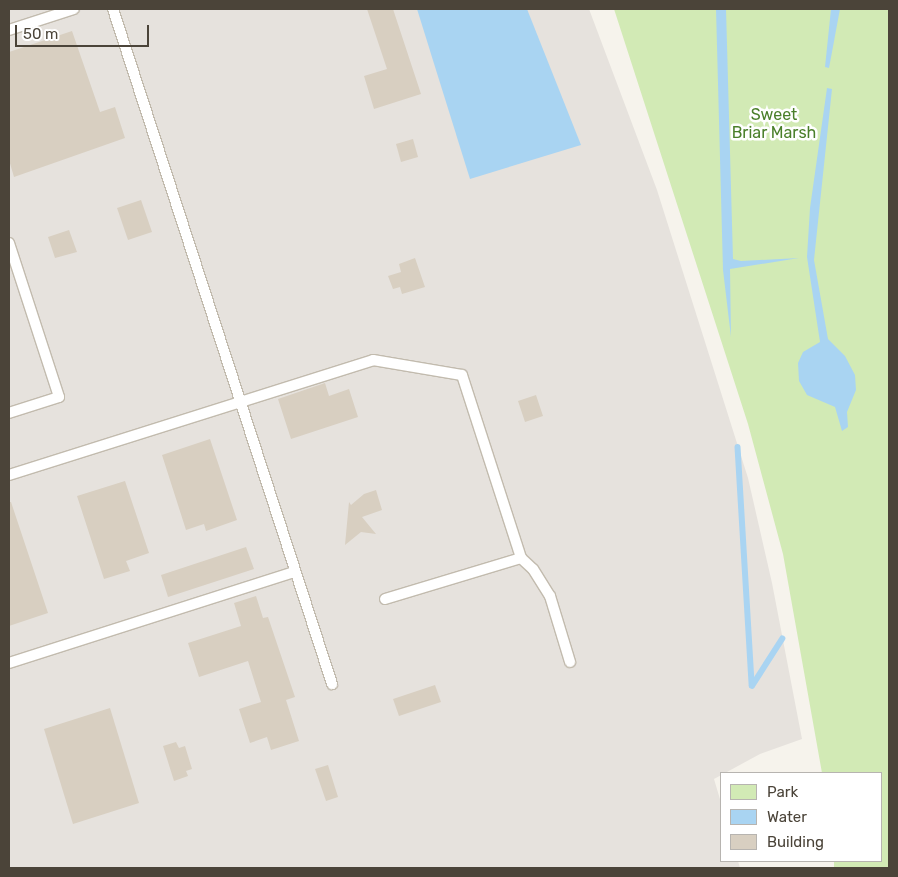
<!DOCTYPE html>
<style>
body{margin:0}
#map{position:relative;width:898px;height:877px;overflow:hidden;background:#f6f3ec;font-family:Rubik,sans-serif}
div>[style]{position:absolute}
.industrial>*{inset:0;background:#e6e2dd}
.green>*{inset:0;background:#d2eab5}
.water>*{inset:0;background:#a9d4f2}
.stream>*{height:5.5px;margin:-2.75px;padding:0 2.75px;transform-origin:2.75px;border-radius:2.75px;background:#a9d4f2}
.building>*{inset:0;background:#d8cfc1}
.roads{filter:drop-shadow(1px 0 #c2bbae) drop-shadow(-1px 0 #c2bbae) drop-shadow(0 1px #c2bbae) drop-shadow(0 -1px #c2bbae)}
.service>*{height:10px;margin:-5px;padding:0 5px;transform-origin:5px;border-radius:5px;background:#fff}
span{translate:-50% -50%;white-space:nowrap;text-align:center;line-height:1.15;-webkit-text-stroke:5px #fff;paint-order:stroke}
.park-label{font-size:16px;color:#4a7f2a}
.frame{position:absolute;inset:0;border:10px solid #4b4439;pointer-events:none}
.legend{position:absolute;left:720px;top:772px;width:162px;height:90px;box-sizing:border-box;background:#fff;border:1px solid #b7b4b0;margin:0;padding:6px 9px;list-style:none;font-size:15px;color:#4b4439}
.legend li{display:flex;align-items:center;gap:10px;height:25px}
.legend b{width:25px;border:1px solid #b7b4b0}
.scale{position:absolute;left:15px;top:25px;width:134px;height:22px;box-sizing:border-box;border:2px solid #4b4439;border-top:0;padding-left:6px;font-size:15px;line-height:18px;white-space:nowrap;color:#4b4439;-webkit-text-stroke:4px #fff;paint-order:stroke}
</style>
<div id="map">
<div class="industrial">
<i style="clip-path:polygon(9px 9px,589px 9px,657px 190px,748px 478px,772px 583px,802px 739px,760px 754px,714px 779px,722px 806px,722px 861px,738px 861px,740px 868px,9px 868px)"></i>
</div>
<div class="green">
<i style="clip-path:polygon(614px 9px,889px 9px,889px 868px,834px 868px,834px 861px,882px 861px,882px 773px,822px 773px,783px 554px,748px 424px)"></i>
</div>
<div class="water">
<i style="clip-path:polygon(417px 9px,527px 9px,581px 145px,470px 179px)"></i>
<i style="clip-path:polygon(716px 9px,726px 9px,733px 259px,741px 261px,799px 258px,730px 269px,731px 337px,723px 270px)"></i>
<i style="clip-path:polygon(831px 9px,840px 9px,829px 68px,825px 67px)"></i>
<i style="clip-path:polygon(827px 88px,832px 89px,814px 260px,828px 339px,845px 356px,855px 375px,856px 390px,847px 412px,848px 427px,842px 431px,835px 407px,807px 395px,799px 381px,798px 363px,803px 352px,820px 342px,807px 257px,810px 208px)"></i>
</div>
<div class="stream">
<i style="left:738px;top:447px;width:239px;rotate:86.6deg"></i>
<i style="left:752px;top:686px;width:56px;rotate:-57.4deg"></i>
</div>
<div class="building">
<i style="clip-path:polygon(367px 9px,393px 9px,421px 94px,374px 109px,364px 76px,387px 69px)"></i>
<i style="clip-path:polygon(72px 31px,100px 112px,115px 107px,125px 138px,14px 177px,9px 160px,9px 52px)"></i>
<i style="clip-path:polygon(413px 139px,418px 157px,401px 162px,396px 144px)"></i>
<i style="clip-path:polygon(141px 200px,152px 232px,128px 240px,117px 208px)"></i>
<i style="clip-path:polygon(69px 230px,77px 252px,55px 258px,48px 237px)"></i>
<i style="clip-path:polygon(415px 258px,425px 287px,402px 294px,400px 287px,393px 289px,388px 276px,401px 272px,399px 264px)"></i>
<i style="clip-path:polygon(325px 383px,329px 396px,349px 389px,358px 417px,291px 439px,278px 399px)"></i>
<i style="clip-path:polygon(536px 395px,543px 416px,525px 422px,518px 401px)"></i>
<i style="clip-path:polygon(210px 439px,237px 520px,206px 531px,204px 524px,186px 530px,162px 455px)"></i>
<i style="clip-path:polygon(125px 481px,149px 553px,126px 561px,130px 571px,104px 579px,77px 496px)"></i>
<i style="clip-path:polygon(376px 490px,382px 510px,362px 517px,376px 534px,361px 532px,345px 545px,349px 502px,351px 505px,364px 494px)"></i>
<i style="clip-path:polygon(9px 502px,11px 502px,48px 613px,9px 626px)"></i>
<i style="clip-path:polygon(246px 547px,254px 569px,168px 597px,161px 575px)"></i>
<i style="clip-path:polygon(256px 596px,263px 618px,268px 617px,295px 697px,286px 700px,299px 741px,271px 750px,267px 737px,250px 743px,239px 709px,261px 702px,248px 661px,199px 677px,188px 643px,241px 626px,234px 603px)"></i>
<i style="clip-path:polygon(435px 685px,441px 702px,399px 716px,393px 699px)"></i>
<i style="clip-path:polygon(110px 708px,139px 803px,73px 824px,44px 729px)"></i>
<i style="clip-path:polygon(176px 742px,179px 748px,185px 746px,192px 769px,186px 771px,188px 776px,174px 781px,163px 746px)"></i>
<i style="clip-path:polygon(328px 765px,338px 797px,326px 801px,315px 769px)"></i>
</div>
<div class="roads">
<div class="service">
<i style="left:113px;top:9px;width:710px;rotate:72.02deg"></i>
<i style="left:9px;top:30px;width:68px;rotate:-17.9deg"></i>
<i style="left:9px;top:243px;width:162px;rotate:72deg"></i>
<i style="left:59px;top:397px;width:52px;rotate:162.3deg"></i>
<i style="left:9px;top:475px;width:382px;rotate:-17.5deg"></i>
<i style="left:373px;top:360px;width:90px;rotate:9.6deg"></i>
<i style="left:462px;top:375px;width:192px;rotate:72.1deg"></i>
<i style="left:521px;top:558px;width:142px;rotate:163.2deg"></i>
<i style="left:521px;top:558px;width:16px;rotate:43deg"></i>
<i style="left:533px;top:569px;width:32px;rotate:58deg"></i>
<i style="left:550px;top:596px;width:69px;rotate:73.1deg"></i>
<i style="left:9px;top:663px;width:300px;rotate:-17.7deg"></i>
</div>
</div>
<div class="park-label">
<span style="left:774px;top:124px">Sweet<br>Briar Marsh</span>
</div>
<div class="frame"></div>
<ul class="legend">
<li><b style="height:14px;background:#d2eab5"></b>Park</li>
<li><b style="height:14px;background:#a9d4f2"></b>Water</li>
<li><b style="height:14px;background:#d8cfc1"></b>Building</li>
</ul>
<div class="scale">50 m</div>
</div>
